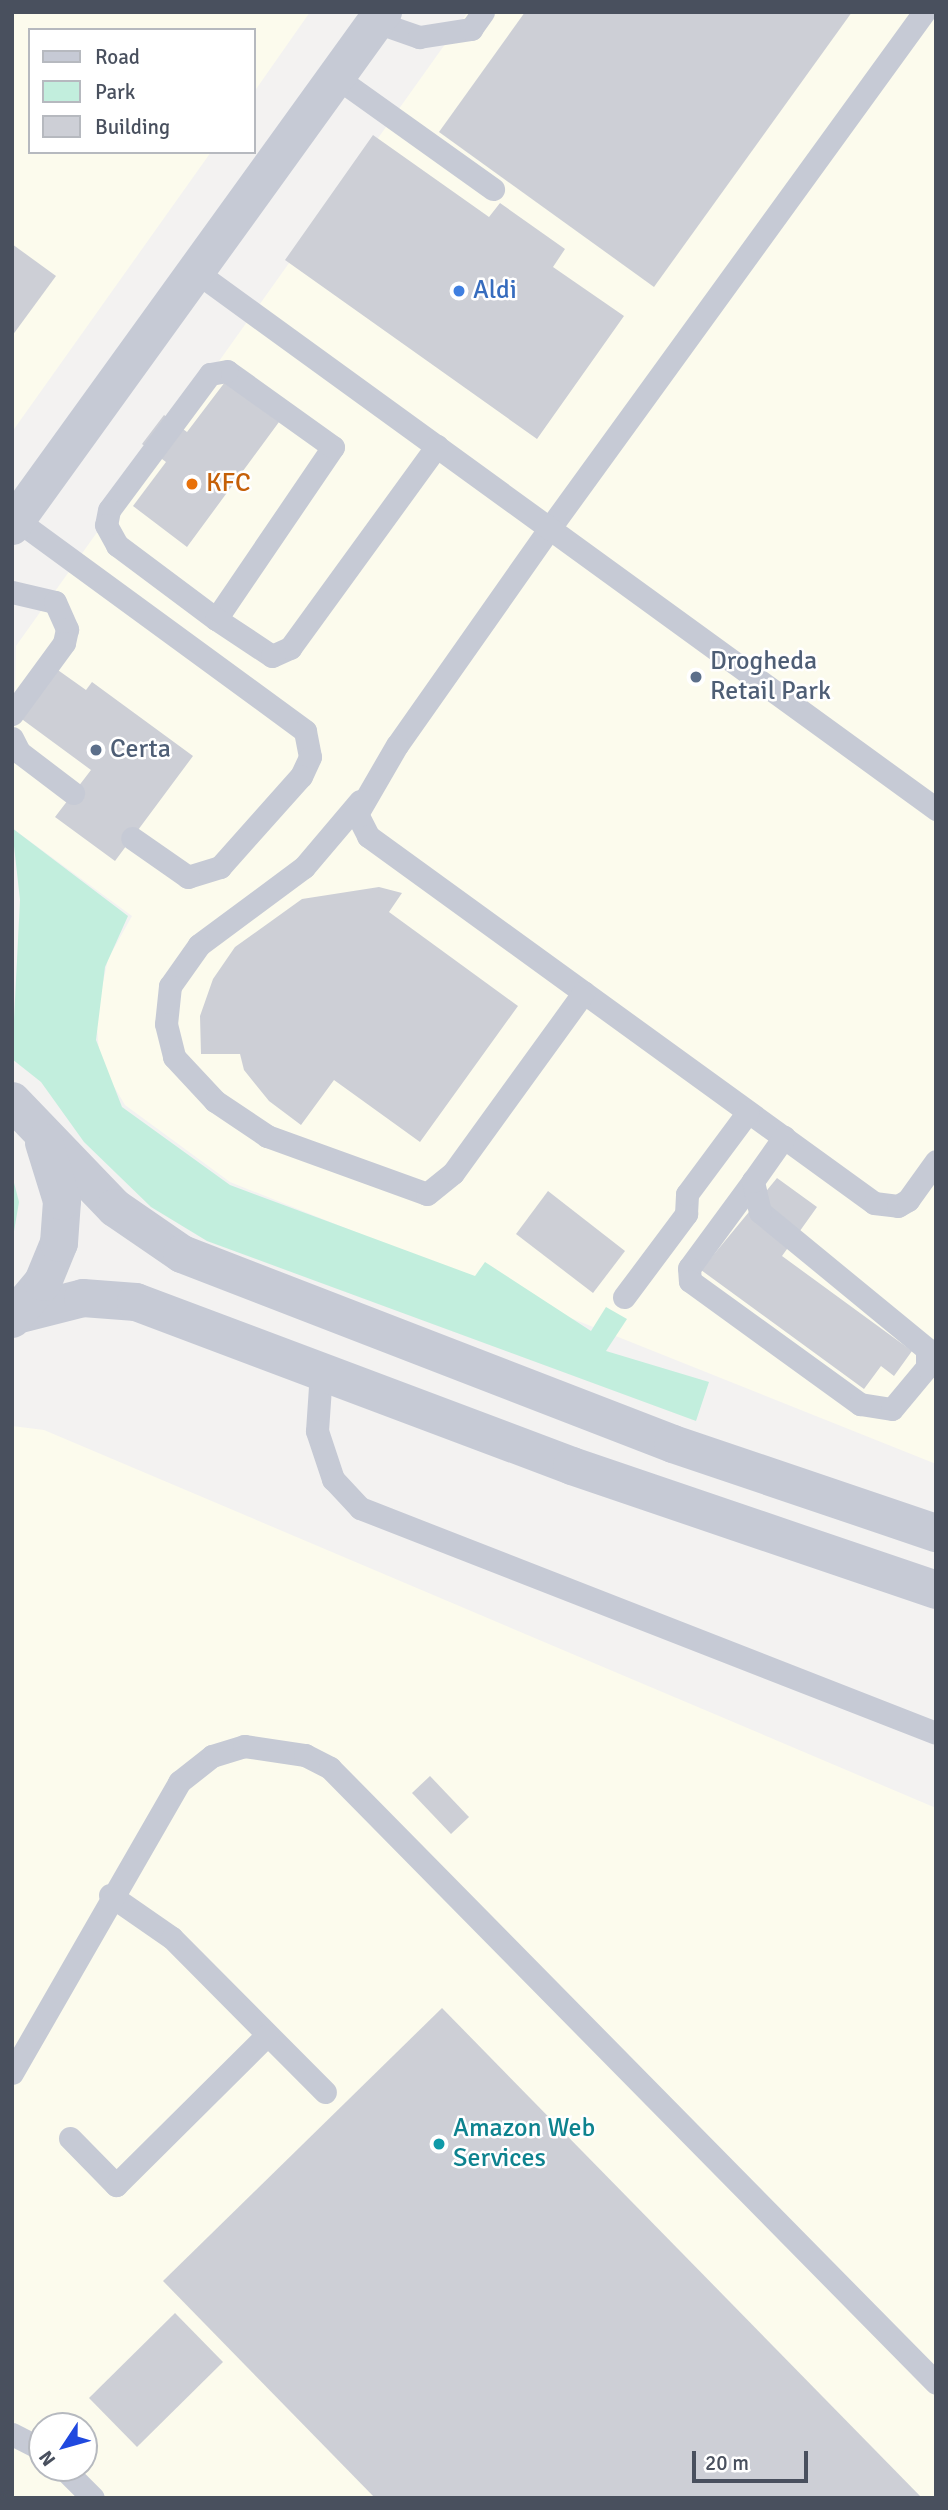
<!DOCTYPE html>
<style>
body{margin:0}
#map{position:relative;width:948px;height:2510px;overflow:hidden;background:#f3f2f1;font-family:Signika,sans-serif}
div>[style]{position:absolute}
.commercial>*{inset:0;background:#fcfbed}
.green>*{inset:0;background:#c2eedd}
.building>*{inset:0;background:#cdcfd6}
.service>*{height:23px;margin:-11.5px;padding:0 11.5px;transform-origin:11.5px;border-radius:11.5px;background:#c6cad5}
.minor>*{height:38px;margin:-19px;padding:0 19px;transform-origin:19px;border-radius:19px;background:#c6cad5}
.tertiary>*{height:38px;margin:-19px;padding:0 19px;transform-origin:19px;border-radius:19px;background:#c6cad5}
.dots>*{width:19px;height:19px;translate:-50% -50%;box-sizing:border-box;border:4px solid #fff;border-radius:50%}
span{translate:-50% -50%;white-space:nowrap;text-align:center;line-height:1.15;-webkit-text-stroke:5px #fff;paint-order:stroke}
.shop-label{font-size:26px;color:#366cbe}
.left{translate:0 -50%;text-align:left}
.food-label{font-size:26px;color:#c56008}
.service-label{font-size:26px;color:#4e5e75}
.culture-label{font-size:26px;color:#0d838f}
.frame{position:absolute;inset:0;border:14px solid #49505e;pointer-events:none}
.legend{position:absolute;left:28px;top:28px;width:228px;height:126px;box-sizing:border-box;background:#fff;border:2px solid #b6b9bf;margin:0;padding:9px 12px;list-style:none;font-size:21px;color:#49505e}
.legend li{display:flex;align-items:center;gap:14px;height:35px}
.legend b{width:35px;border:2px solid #b6b9bf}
.north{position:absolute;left:28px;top:2412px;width:70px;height:70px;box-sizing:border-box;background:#fff;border:2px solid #b6b9bf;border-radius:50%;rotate:234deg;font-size:19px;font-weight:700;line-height:28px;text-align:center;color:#49505e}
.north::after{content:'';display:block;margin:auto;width:24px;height:32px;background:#2049df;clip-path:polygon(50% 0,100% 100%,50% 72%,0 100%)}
.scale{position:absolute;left:692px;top:2451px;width:116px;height:32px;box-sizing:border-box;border:4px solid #49505e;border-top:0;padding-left:9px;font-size:21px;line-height:24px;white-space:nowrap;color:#49505e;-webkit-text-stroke:5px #fff;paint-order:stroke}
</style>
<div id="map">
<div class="commercial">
<i style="clip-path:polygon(12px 12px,310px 12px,254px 92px,254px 30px,30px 30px,30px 152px,211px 152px,12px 432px)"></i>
<i style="clip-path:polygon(468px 12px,936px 12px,936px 1464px,230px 1182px,125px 1105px,100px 1063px,96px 1016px,108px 959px,132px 916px,12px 828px,16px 646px)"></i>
<i style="clip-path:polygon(evenodd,12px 1426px,44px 1430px,936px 1808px,936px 2498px,12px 2498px,12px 1426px,42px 2426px,84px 2426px,84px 2468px,42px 2468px,42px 2426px)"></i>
</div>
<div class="green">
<i style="clip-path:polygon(12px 828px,128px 916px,105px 967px,96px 1040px,122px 1107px,230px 1185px,475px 1276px,485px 1262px,591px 1331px,606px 1307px,627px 1319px,606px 1351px,709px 1382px,696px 1421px,207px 1241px,151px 1207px,84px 1142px,41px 1082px,12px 1059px,20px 900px)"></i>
<i style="clip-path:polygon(12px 1175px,19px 1202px,12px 1243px)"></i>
</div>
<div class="building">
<i style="clip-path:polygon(525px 12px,852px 12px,654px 287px,439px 132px)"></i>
<i style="clip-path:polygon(373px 135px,489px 217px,500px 203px,565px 249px,553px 267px,624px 316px,537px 439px,285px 260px)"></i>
<i style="clip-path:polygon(12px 244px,56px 276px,12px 336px)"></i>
<i style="clip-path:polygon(225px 382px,279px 422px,187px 547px,133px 506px,166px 462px,142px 444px,164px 415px,187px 432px)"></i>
<i style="clip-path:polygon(55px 668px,86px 690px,92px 682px,193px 756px,115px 861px,55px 817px,91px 770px,19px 717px)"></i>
<i style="clip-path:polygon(379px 887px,402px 893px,389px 912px,518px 1006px,420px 1142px,334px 1080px,301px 1125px,269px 1101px,244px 1070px,240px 1054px,201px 1054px,200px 1016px,213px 979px,235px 947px,302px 899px)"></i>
<i style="clip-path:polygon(777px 1178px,817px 1207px,782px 1256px,912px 1351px,894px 1376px,881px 1366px,864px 1389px,701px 1270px)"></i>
<i style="clip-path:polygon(548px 1191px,625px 1251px,593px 1293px,516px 1234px)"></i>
<i style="clip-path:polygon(430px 1776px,469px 1817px,451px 1834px,412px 1793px)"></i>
<i style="clip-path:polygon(442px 2008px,922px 2498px,375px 2498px,163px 2281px)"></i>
<i style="clip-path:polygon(175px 2313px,223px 2362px,137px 2447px,89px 2398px)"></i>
</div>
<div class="service">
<i style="left:924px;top:12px;width:639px;rotate:125.95deg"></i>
<i style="left:549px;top:529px;width:264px;rotate:125.1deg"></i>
<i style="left:397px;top:745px;width:80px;rotate:120.1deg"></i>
<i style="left:357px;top:814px;width:25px;rotate:63deg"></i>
<i style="left:368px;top:836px;width:625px;rotate:35.95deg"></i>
<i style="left:874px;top:1203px;width:24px;rotate:7deg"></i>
<i style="left:898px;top:1206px;width:12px;rotate:-31deg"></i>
<i style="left:908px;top:1200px;width:48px;rotate:-54.3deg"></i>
<i style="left:376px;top:22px;width:46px;rotate:19.2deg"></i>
<i style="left:419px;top:37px;width:53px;rotate:-8.7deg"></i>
<i style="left:471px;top:29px;width:21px;rotate:-55deg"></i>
<i style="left:336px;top:77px;width:193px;rotate:35.5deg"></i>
<i style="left:195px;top:271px;width:916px;rotate:35.98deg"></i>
<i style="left:17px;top:520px;width:357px;rotate:36.2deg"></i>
<i style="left:305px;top:731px;width:26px;rotate:79deg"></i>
<i style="left:310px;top:757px;width:21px;rotate:115deg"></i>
<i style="left:301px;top:776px;width:122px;rotate:131.7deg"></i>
<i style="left:220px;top:867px;width:34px;rotate:163deg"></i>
<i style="left:188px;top:877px;width:68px;rotate:-145.1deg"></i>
<i style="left:12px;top:592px;width:44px;rotate:13.1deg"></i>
<i style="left:55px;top:602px;width:30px;rotate:66deg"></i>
<i style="left:67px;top:629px;width:14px;rotate:102deg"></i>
<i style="left:64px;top:643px;width:88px;rotate:126.2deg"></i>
<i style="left:216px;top:619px;width:208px;rotate:-55.8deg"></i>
<i style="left:333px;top:447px;width:130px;rotate:-144.4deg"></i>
<i style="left:227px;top:371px;width:17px;rotate:170deg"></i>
<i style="left:210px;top:374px;width:169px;rotate:126.6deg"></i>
<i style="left:109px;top:510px;width:15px;rotate:101deg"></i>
<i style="left:106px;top:525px;width:23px;rotate:61deg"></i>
<i style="left:117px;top:545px;width:124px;rotate:36.8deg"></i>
<i style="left:216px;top:619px;width:67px;rotate:33.5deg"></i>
<i style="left:272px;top:656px;width:20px;rotate:-24deg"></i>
<i style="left:290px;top:648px;width:250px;rotate:-54deg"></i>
<i style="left:12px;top:738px;width:16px;rotate:63deg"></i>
<i style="left:19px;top:752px;width:68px;rotate:37.2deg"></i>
<i style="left:360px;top:801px;width:87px;rotate:130.3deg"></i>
<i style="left:304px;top:867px;width:131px;rotate:143.4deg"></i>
<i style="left:199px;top:945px;width:50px;rotate:125.3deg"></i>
<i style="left:170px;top:986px;width:38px;rotate:96deg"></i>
<i style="left:166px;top:1024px;width:34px;rotate:76deg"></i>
<i style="left:174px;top:1057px;width:60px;rotate:47deg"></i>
<i style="left:215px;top:1101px;width:63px;rotate:33.9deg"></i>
<i style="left:267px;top:1136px;width:170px;rotate:19.9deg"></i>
<i style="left:427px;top:1194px;width:33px;rotate:-39deg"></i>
<i style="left:453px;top:1173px;width:223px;rotate:-54.1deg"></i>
<i style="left:753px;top:1181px;width:108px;rotate:126.3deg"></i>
<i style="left:689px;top:1268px;width:13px;rotate:86deg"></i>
<i style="left:690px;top:1281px;width:210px;rotate:35.9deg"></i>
<i style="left:860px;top:1404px;width:32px;rotate:9deg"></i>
<i style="left:892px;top:1409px;width:55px;rotate:-50.2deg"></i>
<i style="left:927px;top:1367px;width:18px;rotate:-90deg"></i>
<i style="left:927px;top:1349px;width:216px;rotate:-140.6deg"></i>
<i style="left:760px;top:1212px;width:32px;rotate:-103deg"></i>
<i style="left:753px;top:1181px;width:54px;rotate:-54.8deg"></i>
<i style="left:624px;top:1297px;width:104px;rotate:-53.2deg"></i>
<i style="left:686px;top:1214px;width:20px;rotate:-87deg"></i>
<i style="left:687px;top:1194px;width:102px;rotate:-53.4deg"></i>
<i style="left:321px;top:1372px;width:59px;rotate:93.9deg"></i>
<i style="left:317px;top:1431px;width:51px;rotate:71.6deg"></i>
<i style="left:333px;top:1479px;width:40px;rotate:47deg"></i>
<i style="left:360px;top:1508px;width:618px;rotate:21.34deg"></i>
<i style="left:110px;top:1895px;width:75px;rotate:34.7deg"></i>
<i style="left:172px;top:1938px;width:217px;rotate:45.2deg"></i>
<i style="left:12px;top:2073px;width:336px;rotate:-60.1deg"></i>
<i style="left:179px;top:1782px;width:42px;rotate:-38.2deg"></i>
<i style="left:212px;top:1756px;width:34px;rotate:-17deg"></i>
<i style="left:244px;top:1746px;width:62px;rotate:8.4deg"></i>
<i style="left:305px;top:1755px;width:28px;rotate:27deg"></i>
<i style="left:330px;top:1768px;width:863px;rotate:45.42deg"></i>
<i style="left:70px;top:2138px;width:66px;rotate:45.6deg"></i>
<i style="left:116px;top:2185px;width:213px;rotate:-44.8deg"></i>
<i style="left:12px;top:2434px;width:34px;rotate:27deg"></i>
<i style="left:63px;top:2468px;width:42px;rotate:45deg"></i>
</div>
<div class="minor">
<i style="left:12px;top:526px;width:634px;rotate:-54.18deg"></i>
</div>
<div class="tertiary">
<i style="left:12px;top:1101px;width:149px;rotate:46.1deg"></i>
<i style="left:115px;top:1208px;width:81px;rotate:34.5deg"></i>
<i style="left:182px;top:1254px;width:526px;rotate:21.15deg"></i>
<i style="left:673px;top:1444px;width:278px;rotate:18.7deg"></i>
<i style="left:16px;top:1315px;width:69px;rotate:-14.2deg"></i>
<i style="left:83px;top:1298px;width:53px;rotate:4.3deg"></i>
<i style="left:136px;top:1302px;width:466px;rotate:20.6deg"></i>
<i style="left:572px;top:1466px;width:385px;rotate:18.8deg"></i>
<i style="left:12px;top:1319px;width:48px;rotate:-50deg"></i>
<i style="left:43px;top:1282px;width:42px;rotate:-67.7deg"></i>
<i style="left:59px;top:1243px;width:42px;rotate:-85.9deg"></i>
<i style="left:62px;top:1201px;width:61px;rotate:-107.2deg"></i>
</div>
<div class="dots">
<i style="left:459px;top:291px;background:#3f7fe0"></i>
<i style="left:192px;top:484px;background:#e8710a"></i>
<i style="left:696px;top:677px;background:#5c6f8a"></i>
<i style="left:96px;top:750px;background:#5c6f8a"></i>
<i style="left:439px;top:2144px;background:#0f9aa8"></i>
</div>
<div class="shop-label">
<span class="left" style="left:473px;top:291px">Aldi</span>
</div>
<div class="food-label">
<span class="left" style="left:206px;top:484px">KFC</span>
</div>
<div class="service-label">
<span class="left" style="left:710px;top:677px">Drogheda<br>Retail Park</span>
<span class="left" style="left:110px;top:750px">Certa</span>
</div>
<div class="culture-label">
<span class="left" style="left:453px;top:2144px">Amazon Web<br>Services</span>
</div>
<div class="frame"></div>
<ul class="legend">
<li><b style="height:9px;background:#c6cad5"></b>Road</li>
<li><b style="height:19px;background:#c2eedd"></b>Park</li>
<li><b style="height:19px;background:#cdcfd6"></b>Building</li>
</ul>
<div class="north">N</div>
<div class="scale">20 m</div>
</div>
